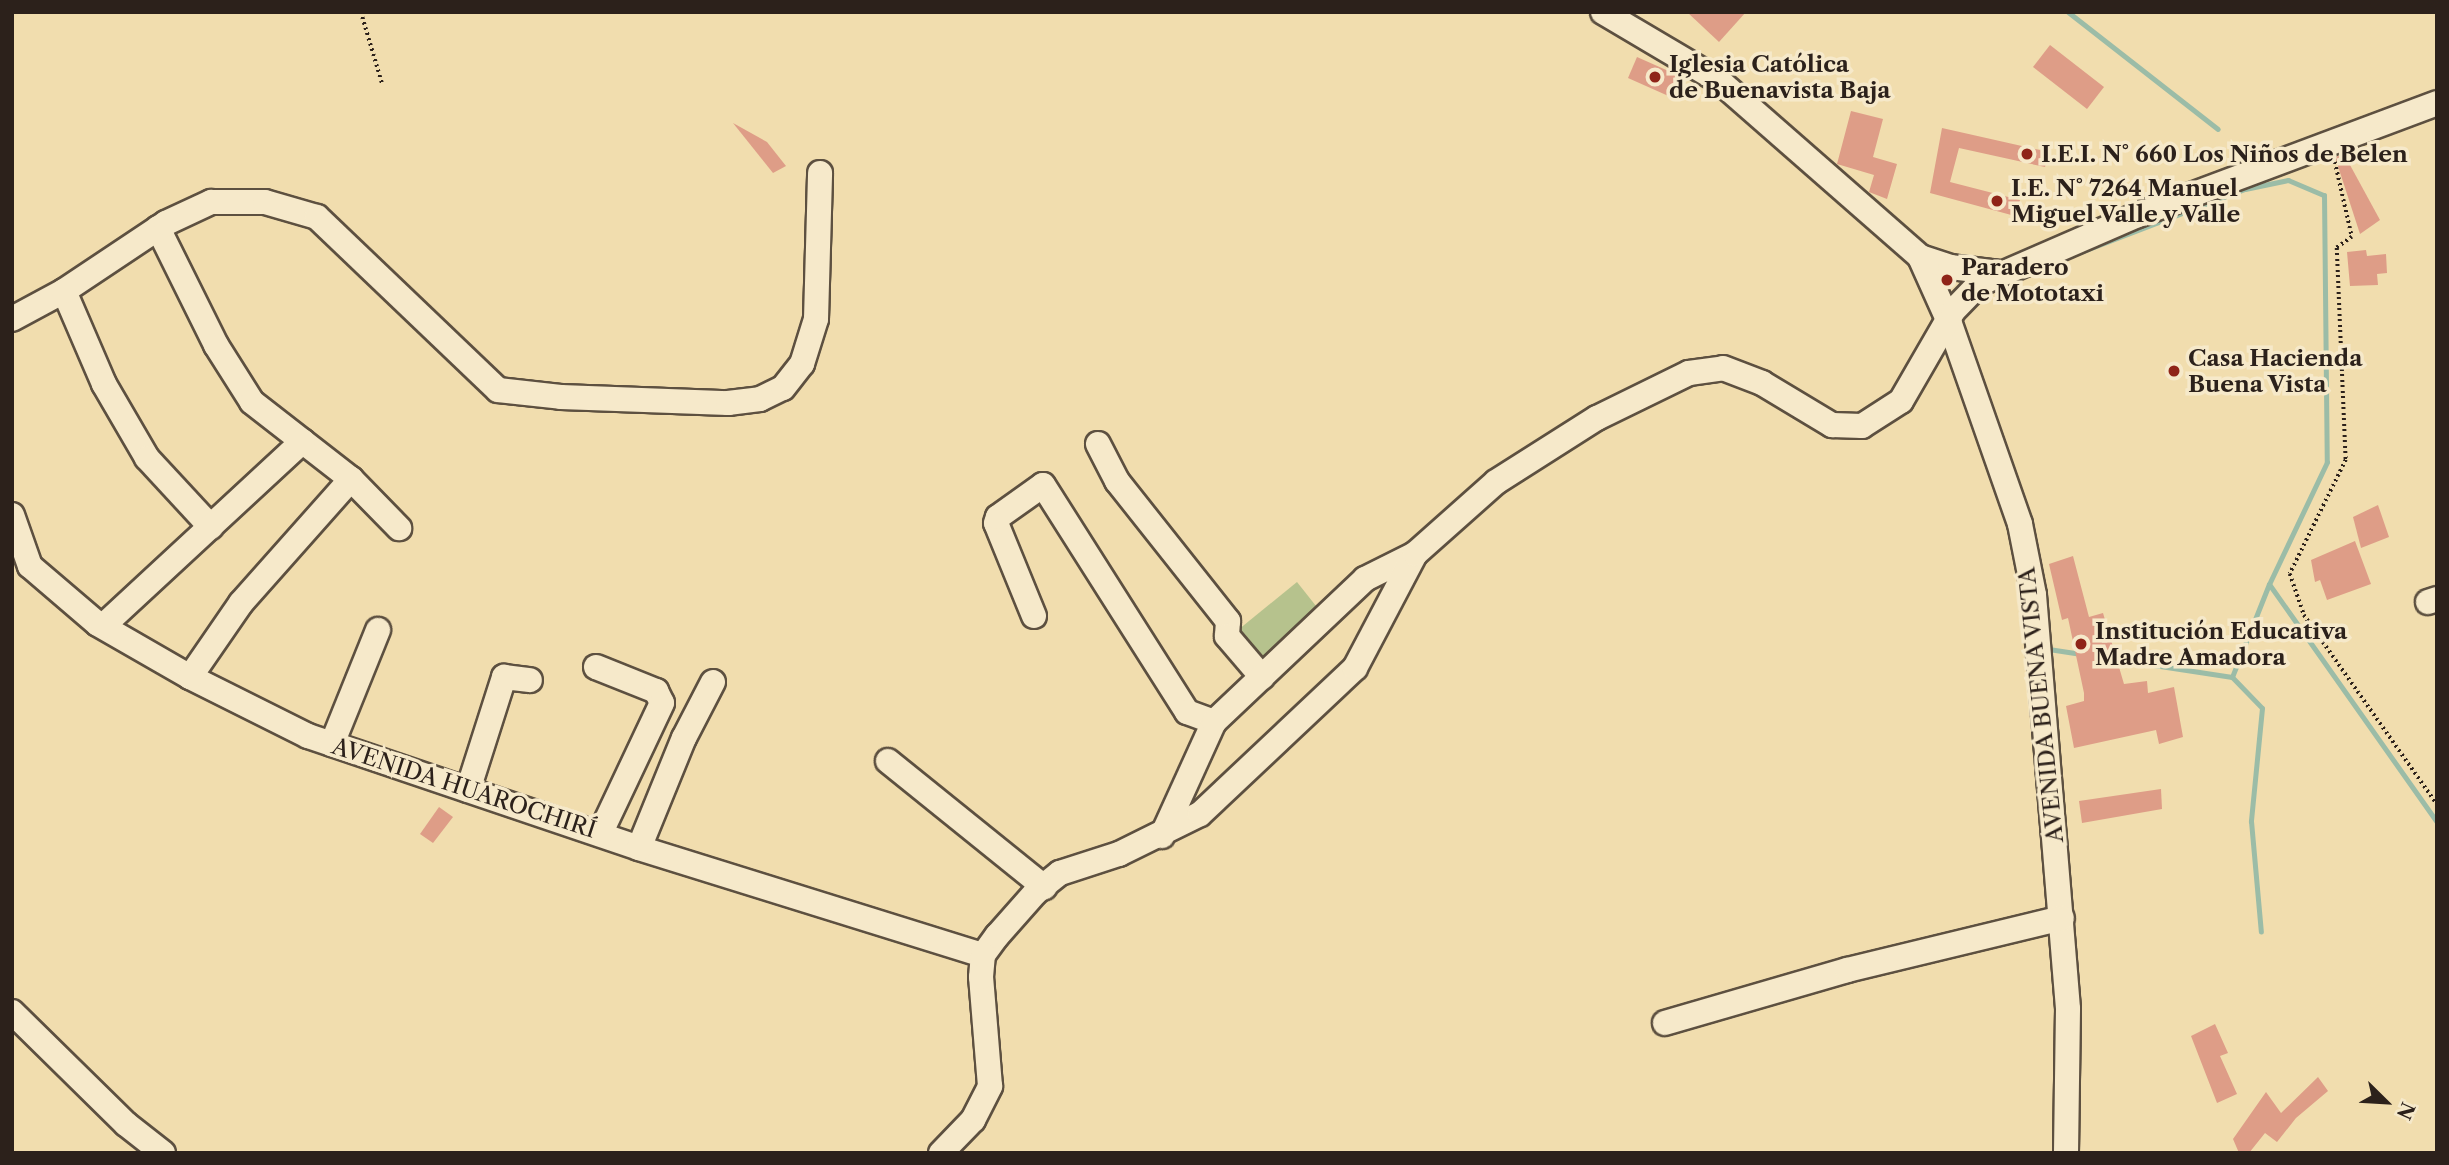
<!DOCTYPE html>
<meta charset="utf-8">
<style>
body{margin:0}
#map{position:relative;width:2449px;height:1165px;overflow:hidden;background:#f1ddae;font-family:"Libre Caslon Text",serif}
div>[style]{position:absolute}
.green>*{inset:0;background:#b6c28d}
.stream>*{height:5px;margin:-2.5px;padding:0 2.5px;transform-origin:2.5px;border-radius:2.5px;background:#9bbca7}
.building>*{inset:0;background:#de9d87}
.path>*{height:3.5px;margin-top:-1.75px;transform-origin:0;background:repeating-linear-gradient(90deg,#2c211b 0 2px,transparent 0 5.5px)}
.roads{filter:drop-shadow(2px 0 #5d5040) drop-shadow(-2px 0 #5d5040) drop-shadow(0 2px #5d5040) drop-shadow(0 -2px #5d5040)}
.minor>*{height:24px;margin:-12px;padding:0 12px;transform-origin:12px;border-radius:12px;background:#f6e9ca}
.dots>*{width:19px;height:19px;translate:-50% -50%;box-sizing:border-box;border:4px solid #f6e9ca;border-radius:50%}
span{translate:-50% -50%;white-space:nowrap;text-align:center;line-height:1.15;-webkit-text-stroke:7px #f6e9ca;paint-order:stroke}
.poi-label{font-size:23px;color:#2c211b;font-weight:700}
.left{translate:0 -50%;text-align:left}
.street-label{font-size:23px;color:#2c211b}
.frame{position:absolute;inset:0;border:14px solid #2c211b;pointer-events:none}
.north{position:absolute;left:2351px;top:1067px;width:70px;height:70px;-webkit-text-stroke:5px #f6e9ca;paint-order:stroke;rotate:114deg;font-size:19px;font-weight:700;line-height:28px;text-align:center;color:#2c211b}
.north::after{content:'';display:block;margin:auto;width:24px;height:32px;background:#2c211b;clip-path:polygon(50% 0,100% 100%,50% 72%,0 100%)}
</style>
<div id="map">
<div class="green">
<i style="clip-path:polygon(1297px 582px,1320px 611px,1262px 659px,1238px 630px)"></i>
</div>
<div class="stream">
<i style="left:2068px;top:12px;width:190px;rotate:38deg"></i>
<i style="left:2288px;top:180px;width:39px;rotate:23deg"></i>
<i style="left:2324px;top:195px;width:267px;rotate:89.4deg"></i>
<i style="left:2327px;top:462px;width:135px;rotate:115.4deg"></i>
<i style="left:2269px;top:584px;width:100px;rotate:111.7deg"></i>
<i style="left:2232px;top:677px;width:184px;rotate:-171.3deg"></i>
<i style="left:2050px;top:649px;width:117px;rotate:-100.8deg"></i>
<i style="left:2028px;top:534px;width:209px;rotate:-108.7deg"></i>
<i style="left:1961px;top:336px;width:22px;rotate:-93deg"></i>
<i style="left:1960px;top:314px;width:35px;rotate:-46deg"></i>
<i style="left:1984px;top:289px;width:280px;rotate:-21deg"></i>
<i style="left:2245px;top:189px;width:44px;rotate:-11.8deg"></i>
<i style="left:2269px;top:584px;width:291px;rotate:54.8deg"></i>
<i style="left:2232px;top:677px;width:43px;rotate:45.9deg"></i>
<i style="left:2262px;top:708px;width:114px;rotate:95.6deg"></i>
<i style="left:2251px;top:821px;width:111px;rotate:84.9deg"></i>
</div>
<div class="building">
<i style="clip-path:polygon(1687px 12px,1746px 12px,1719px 42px)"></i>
<i style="clip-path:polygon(2050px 45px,2104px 87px,2087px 109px,2033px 67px)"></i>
<i style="clip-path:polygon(1637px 57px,1682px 77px,1673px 98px,1628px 78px)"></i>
<i style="clip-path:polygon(1851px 111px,1883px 119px,1873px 157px,1897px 164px,1887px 199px,1869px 192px,1874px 175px,1837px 164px)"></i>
<i style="clip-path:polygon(733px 123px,767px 142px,786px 166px,773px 173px)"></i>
<i style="clip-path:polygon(1942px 128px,2049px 152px,2045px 167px,1959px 148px,1950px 182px,2020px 200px,2015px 216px,1930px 193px)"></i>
<i style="clip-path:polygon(2344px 154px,2380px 220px,2360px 234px,2335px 157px)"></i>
<i style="clip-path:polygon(2366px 250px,2367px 256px,2386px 254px,2387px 273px,2377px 274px,2378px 285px,2350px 286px,2347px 252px)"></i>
<i style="clip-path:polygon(2378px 505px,2389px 537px,2361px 548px,2353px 517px)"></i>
<i style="clip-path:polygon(2355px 541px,2371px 584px,2327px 600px,2320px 580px,2315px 582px,2311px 560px)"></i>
<i style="clip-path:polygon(2073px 556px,2089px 617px,2103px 613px,2124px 684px,2147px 681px,2148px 693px,2174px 687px,2183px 737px,2159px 744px,2156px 730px,2074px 748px,2066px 706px,2084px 701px,2084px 693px,2068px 618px,2062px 620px,2049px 564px)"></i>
<i style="clip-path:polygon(2161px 789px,2162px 809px,2082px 823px,2079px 801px)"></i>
<i style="clip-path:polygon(439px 807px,453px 817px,433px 843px,420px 834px)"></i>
<i style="clip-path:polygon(2215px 1024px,2228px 1053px,2220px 1056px,2237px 1094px,2217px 1103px,2191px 1036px)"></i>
<i style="clip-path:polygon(2318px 1077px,2328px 1091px,2296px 1118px,2277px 1142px,2265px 1133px,2249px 1153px,2239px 1153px,2233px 1139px,2266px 1092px,2281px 1113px)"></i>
</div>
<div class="path">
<i style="left:361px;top:12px;width:74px;rotate:73.5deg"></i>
<i style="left:2335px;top:162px;width:77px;rotate:77.2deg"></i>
<i style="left:2352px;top:237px;width:19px;rotate:144deg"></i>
<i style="left:2337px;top:248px;width:212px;rotate:87.6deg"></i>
<i style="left:2346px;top:460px;width:127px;rotate:116.2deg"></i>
<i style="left:2290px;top:574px;width:43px;rotate:71.1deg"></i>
<i style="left:2304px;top:615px;width:231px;rotate:54.9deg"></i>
</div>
<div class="roads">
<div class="minor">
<i style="left:1603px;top:12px;width:134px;rotate:30.6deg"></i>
<i style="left:1718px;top:80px;width:269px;rotate:41.2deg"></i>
<i style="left:1920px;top:257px;width:73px;rotate:65.9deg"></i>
<i style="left:1950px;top:324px;width:212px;rotate:70.7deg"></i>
<i style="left:2020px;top:524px;width:72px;rotate:78.8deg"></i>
<i style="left:2034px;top:595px;width:415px;rotate:85.3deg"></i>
<i style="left:2068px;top:1009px;width:144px;rotate:90.8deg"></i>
<i style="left:158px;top:228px;width:131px;rotate:63.6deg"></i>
<i style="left:216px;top:345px;width:67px;rotate:57.7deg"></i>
<i style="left:252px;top:402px;width:125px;rotate:37.9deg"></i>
<i style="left:351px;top:479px;width:69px;rotate:45.6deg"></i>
<i style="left:1920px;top:257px;width:32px;rotate:18deg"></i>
<i style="left:1950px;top:267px;width:50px;rotate:6.8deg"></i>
<i style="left:64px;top:291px;width:101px;rotate:66.7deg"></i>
<i style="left:104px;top:384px;width:86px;rotate:59.8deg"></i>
<i style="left:147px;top:458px;width:94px;rotate:47.2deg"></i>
<i style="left:12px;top:319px;width:59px;rotate:-28.3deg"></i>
<i style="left:64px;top:291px;width:123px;rotate:-33.7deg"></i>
<i style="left:166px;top:223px;width:50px;rotate:-25deg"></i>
<i style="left:211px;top:202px;width:54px"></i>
<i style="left:265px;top:202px;width:54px;rotate:16.1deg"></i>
<i style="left:317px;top:217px;width:250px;rotate:43.7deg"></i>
<i style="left:498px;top:390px;width:63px;rotate:6.3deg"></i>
<i style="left:561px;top:397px;width:167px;rotate:2.1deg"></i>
<i style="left:728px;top:403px;width:32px;rotate:-7deg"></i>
<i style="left:760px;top:399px;width:25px;rotate:-26deg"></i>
<i style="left:783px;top:388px;width:31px;rotate:-52deg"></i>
<i style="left:802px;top:364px;width:47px;rotate:-72.7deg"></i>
<i style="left:816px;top:319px;width:146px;rotate:-88.4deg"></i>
<i style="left:1098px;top:444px;width:42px;rotate:62.8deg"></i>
<i style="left:1117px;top:481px;width:179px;rotate:51.6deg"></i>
<i style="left:1228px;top:621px;width:15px;rotate:94deg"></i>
<i style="left:1227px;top:636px;width:54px;rotate:49.5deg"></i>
<i style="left:12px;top:515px;width:54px;rotate:70.6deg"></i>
<i style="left:30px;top:566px;width:89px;rotate:40.5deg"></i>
<i style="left:98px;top:624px;width:106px;rotate:29.9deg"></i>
<i style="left:190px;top:677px;width:132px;rotate:26.6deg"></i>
<i style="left:308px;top:736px;width:349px;rotate:18.7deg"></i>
<i style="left:639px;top:848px;width:360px;rotate:17.3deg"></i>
<i style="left:2428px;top:602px;width:9px;rotate:-18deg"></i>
<i style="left:1034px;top:616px;width:100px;rotate:-112.2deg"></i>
<i style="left:996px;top:523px;width:6px;rotate:-72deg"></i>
<i style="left:998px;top:517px;width:55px;rotate:-35.4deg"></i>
<i style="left:1043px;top:485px;width:269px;rotate:57.6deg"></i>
<i style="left:1187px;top:712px;width:29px;rotate:20deg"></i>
<i style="left:103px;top:626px;width:272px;rotate:-42.8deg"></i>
<i style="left:596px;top:667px;width:65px;rotate:21.8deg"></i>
<i style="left:656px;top:691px;width:13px;rotate:63deg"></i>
<i style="left:662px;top:703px;width:145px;rotate:115.3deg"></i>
<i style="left:190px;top:677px;width:90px;rotate:-55.4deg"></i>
<i style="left:241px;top:603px;width:166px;rotate:-48.4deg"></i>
<i style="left:332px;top:744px;width:123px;rotate:-68deg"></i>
<i style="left:888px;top:761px;width:201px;rotate:38.9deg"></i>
<i style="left:468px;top:790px;width:119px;rotate:-72.3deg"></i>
<i style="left:504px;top:677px;width:26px;rotate:7deg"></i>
<i style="left:1162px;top:836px;width:125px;rotate:-65.5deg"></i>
<i style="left:1214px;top:722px;width:208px;rotate:-43.4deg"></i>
<i style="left:1365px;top:579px;width:56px;rotate:-26.6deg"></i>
<i style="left:639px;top:848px;width:119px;rotate:-67.8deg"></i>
<i style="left:684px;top:738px;width:63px;rotate:-62.6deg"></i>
<i style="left:12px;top:1012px;width:160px;rotate:44.5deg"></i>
<i style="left:126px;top:1124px;width:47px;rotate:38.1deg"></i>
<i style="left:1665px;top:1023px;width:190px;rotate:-16.2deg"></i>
<i style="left:1847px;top:970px;width:221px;rotate:-13.6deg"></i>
<i style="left:941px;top:1153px;width:46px;rotate:-45.9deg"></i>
<i style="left:973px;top:1120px;width:38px;rotate:-63deg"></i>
<i style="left:990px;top:1086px;width:109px;rotate:-94.7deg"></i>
<i style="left:981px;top:977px;width:22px;rotate:-85deg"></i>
<i style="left:983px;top:955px;width:24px;rotate:-54deg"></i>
<i style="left:997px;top:936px;width:57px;rotate:-48.5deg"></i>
<i style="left:1035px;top:893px;width:32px;rotate:-39deg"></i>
<i style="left:1060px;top:873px;width:62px;rotate:-17.9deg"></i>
<i style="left:1119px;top:854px;width:90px;rotate:-26.3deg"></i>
<i style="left:1200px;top:814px;width:213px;rotate:-43.3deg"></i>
<i style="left:1355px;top:668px;width:129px;rotate:-62.2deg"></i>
<i style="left:1415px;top:554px;width:108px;rotate:-41.6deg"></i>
<i style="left:1496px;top:482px;width:120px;rotate:-32.4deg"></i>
<i style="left:1597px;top:418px;width:102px;rotate:-26.1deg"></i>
<i style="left:1689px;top:373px;width:34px;rotate:-8deg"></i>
<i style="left:1723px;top:368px;width:42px;rotate:21deg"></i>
<i style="left:1762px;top:383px;width:82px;rotate:31deg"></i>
<i style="left:1832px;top:425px;width:30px;rotate:2deg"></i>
<i style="left:1862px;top:426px;width:46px;rotate:-32.7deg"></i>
<i style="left:1901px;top:401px;width:104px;rotate:-60deg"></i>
<i style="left:1953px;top:311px;width:37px;rotate:-46deg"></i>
<i style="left:1979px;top:284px;width:173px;rotate:-23.5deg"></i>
<i style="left:2138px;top:215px;width:319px;rotate:-20.5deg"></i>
</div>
</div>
<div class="dots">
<i style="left:1655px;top:77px;background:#8f2418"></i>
<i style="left:2027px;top:154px;background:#8f2418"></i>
<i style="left:1997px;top:201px;background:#8f2418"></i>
<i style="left:1947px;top:280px;background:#8f2418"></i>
<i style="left:2174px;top:371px;background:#8f2418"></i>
<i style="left:2081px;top:644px;background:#8f2418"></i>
</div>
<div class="poi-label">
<span class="left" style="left:1669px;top:77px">Iglesia Católica<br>de Buenavista Baja</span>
<span class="left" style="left:2041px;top:154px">I.E.I. N° 660 Los Niños de Belen</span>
<span class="left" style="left:2011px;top:201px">I.E. N° 7264 Manuel<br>Miguel Valle y Valle</span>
<span class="left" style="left:1961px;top:280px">Paradero<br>de Mototaxi</span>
<span class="left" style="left:2188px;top:371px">Casa Hacienda<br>Buena Vista</span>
<span class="left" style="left:2095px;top:644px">Institución Educativa<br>Madre Amadora</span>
</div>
<div class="street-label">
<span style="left:2041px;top:705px;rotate:-96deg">AVENIDA BUENA VISTA</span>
<span style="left:464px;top:788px;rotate:18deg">AVENIDA HUAROCHIRÍ</span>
</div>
<div class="frame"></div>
<div class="north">N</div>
</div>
